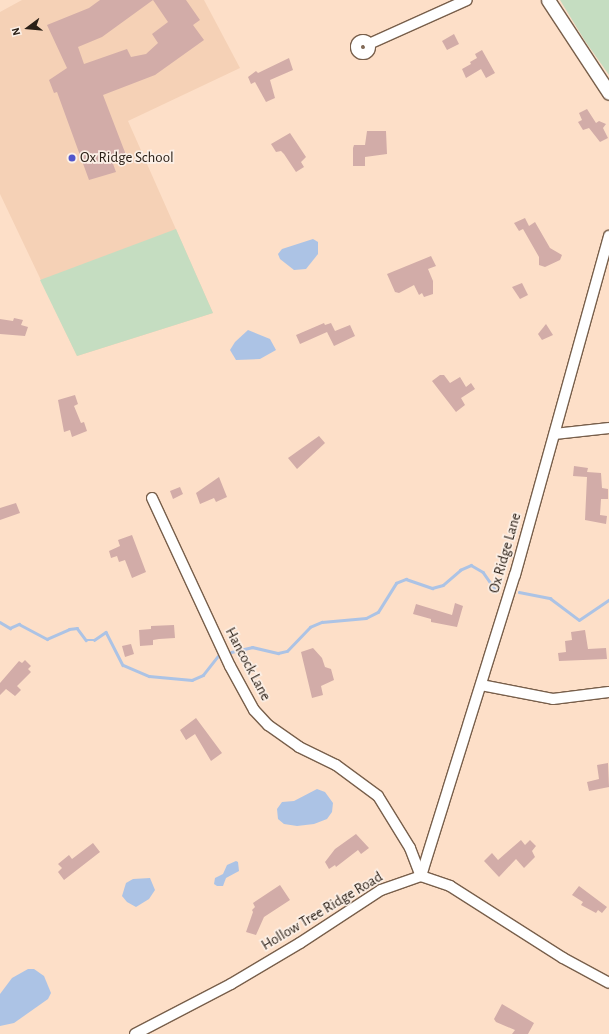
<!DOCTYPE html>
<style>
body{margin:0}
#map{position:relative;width:609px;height:1034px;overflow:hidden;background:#fddfc8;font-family:"Alegreya Sans",sans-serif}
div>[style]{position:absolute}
.built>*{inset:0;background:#f5d1b6}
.green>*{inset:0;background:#c5ddc1}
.water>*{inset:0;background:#acc3e5}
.stream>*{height:2.5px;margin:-1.25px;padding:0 1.25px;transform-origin:1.25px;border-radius:1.25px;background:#acc3e5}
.building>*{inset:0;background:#d2aca8}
.roads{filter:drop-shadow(1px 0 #785f4b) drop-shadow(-1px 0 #785f4b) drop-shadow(0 1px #785f4b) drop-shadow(0 -1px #785f4b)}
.minor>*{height:10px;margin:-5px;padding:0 5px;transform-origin:5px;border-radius:5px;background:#fff}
.minor>.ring{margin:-5px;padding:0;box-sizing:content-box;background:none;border:10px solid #fff;border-radius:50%}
.major>*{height:13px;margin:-6.5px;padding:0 6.5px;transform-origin:6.5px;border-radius:6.5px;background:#fff}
.dots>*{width:11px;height:11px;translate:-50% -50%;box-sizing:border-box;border:2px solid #fcf0e7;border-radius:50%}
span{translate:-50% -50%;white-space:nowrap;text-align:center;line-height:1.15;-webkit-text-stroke:3.5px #fcf0e7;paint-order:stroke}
.poi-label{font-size:15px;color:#2b2017}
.left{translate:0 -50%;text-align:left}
.street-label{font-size:15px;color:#2b2017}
.north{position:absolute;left:8px;top:8px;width:40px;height:40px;-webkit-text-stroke:3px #fcf0e7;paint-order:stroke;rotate:254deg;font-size:11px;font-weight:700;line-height:16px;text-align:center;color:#2b2017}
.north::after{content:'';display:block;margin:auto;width:14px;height:18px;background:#2b2017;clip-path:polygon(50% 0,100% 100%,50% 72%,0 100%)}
</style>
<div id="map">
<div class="built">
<i style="clip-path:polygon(22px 0,204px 0,240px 68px,128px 121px,213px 313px,77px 356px,0 194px,0 12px)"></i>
</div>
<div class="green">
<i style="clip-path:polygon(560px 0,609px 0,609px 75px,585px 41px)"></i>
<i style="clip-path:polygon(176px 229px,213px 313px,77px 356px,40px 280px)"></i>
</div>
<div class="water">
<i style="clip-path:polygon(313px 239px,318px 242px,318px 254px,306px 269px,294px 270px,280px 259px,278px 254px,282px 249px)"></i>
<i style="clip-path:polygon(248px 330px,270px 339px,276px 350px,260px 359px,236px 360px,230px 350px,235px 342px)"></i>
<i style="clip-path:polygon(317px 789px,325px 792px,333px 803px,332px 812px,327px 819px,314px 824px,297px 826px,284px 824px,278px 819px,277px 809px,282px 802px,294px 801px)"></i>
<i style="clip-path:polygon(236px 861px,238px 862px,239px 871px,226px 878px,223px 886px,217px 886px,214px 884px,215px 878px,223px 874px,227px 865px)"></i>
<i style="clip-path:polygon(150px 878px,155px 890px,149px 899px,136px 907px,127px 902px,122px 896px,126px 883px,133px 879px)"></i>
<i style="clip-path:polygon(28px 969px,34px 969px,44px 976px,51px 993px,48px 999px,14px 1023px,0 1026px,0 994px,12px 978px)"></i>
</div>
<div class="stream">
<i style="left:519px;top:592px;width:32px;rotate:11deg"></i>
<i style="left:550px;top:598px;width:36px;rotate:37deg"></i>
<i style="left:579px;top:620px;width:36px;rotate:-34deg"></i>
<i style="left:0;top:622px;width:12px;rotate:31deg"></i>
<i style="left:10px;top:628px;width:10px;rotate:-24deg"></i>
<i style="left:19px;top:624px;width:32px;rotate:28deg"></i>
<i style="left:47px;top:639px;width:24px;rotate:-24deg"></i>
<i style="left:69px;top:629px;width:8px;rotate:-7deg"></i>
<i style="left:77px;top:628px;width:15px;rotate:53deg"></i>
<i style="left:86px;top:640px;width:8px"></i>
<i style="left:94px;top:640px;width:14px;rotate:-34deg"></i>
<i style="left:106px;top:632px;width:37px;rotate:63deg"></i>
<i style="left:123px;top:665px;width:28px;rotate:23deg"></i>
<i style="left:149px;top:676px;width:43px;rotate:5.3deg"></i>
<i style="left:192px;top:680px;width:12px;rotate:-24deg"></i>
<i style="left:203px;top:675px;width:24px;rotate:-52deg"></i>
<i style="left:231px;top:652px;width:22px;rotate:-13deg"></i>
<i style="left:252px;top:647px;width:27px;rotate:13deg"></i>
<i style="left:278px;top:653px;width:9px;rotate:-13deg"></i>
<i style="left:287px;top:651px;width:33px;rotate:-46deg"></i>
<i style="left:310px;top:627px;width:13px;rotate:-23deg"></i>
<i style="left:322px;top:622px;width:44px;rotate:-5.2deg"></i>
<i style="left:366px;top:618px;width:13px;rotate:-27deg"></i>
<i style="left:378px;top:612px;width:34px;rotate:-58deg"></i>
<i style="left:396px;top:583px;width:11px;rotate:-22deg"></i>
<i style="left:406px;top:579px;width:28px;rotate:19deg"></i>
<i style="left:432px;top:588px;width:11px;rotate:-15deg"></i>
<i style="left:443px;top:585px;width:23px;rotate:-41deg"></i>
<i style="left:460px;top:570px;width:12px;rotate:-24deg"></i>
<i style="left:471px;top:565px;width:14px;rotate:30deg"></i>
<i style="left:483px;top:572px;width:21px;rotate:55deg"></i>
</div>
<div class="building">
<i style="clip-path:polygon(evenodd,100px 0,186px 0,200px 20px,193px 25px,204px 40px,155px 75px,103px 95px,126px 155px,112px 161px,116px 172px,89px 180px,57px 92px,54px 93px,49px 80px,67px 68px,47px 25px,89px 8px,100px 0,153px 0,168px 22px,152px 34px,158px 43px,146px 54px,131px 57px,127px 49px,84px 64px,78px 47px,102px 37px,153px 0)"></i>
<i style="clip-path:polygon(454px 34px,459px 44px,447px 50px,442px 41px)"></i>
<i style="clip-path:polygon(482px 50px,495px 73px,486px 78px,481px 69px,466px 78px,462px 69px,471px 64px,470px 62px,477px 58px,475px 54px)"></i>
<i style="clip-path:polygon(289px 58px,293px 70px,270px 80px,275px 98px,266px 102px,255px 82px,251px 84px,248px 77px,256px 71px,258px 73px)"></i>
<i style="clip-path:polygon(587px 109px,596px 123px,599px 121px,606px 124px,603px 128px,608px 138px,600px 142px,589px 128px,583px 130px,578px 122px,582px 120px,579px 113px)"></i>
<i style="clip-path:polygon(367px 131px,386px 131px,387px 154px,365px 157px,365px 166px,353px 166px,353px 148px,354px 145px,365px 145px)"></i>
<i style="clip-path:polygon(290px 133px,306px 157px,301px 162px,304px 167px,296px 172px,284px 154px,281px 151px,276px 152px,271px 144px)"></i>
<i style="clip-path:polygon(525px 218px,529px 226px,535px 222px,550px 248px,562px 255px,560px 260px,545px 267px,539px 265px,539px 257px,523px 229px,519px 231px,514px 223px)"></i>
<i style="clip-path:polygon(431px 256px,436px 266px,428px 269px,433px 281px,433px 294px,424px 297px,422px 293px,419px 295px,414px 285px,399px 293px,395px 292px,387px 274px)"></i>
<i style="clip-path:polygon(522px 283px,528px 295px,520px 299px,512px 287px)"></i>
<i style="clip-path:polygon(14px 318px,23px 320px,21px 325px,28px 327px,25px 336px,0 334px,0 319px,13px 321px)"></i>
<i style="clip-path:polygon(324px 323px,325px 325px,331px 323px,335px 331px,350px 325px,355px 336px,334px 346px,327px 332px,300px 344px,296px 335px)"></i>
<i style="clip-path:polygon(546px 324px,553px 335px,542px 340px,538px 334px)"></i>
<i style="clip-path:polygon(440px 375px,444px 375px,450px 383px,460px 377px,466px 387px,471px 383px,475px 389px,461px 398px,465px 405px,456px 412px,432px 381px)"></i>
<i style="clip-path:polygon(75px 395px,78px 404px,74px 406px,81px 423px,84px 422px,87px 431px,72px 437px,70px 430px,64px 432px,58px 400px)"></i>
<i style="clip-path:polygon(319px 436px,325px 443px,297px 469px,288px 458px)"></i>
<i style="clip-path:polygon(574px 466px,588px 468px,587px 472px,601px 473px,602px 488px,608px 489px,608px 499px,601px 499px,600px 515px,607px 516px,606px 524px,585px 520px,587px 477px,573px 476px)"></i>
<i style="clip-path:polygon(219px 477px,227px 497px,216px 502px,214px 498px,200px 504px,196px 493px)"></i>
<i style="clip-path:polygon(180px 487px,183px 494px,173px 499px,170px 491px)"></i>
<i style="clip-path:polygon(16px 503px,20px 513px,0 520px,0 508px)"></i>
<i style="clip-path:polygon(132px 535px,146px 572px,132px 578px,125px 560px,119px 562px,117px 556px,111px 558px,109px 551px,120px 546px,118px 540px)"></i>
<i style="clip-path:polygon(455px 603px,463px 606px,457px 627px,431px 622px,431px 619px,413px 614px,416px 604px,452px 615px)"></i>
<i style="clip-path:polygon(174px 625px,175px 638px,159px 639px,153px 640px,153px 645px,140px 646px,139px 630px,151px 629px,151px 626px)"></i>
<i style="clip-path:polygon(585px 630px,588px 649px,606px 648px,607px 659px,559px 661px,558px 653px,566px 652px,565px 641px,572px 640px,571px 632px)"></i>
<i style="clip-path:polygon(131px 644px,134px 654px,125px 657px,122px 646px)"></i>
<i style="clip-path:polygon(313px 648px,322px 658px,325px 667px,331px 669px,334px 680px,321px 686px,323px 695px,312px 698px,301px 652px)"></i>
<i style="clip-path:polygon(25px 660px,31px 666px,28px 669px,31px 672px,17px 686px,21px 690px,15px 696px,6px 689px,0 695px,0 683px,19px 661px,22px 663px)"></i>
<i style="clip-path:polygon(196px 718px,222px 753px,211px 761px,195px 734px,186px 740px,180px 730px)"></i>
<i style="clip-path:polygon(608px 763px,609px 787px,589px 791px,587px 782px,599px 779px,597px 765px)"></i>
<i style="clip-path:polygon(356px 834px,369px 848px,361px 854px,358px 850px,336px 867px,335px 865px,329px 869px,325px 862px,335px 849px)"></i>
<i style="clip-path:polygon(521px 840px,525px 845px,530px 840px,536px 846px,532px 851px,535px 857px,524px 868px,516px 859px,499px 877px,484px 861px,492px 853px,498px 860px)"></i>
<i style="clip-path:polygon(93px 843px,100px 852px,64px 880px,58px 872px,62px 868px,58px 864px,69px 855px,72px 859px)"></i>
<i style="clip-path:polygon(280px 885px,290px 900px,264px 917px,256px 935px,246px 932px,253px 912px,252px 910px,255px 907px,253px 903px)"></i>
<i style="clip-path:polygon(579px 886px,607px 907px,602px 913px,598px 910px,596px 913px,581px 905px,583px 902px,572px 895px)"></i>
<i style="clip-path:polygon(502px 1004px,534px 1023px,528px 1034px,512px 1034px,515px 1030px,496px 1022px,494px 1019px)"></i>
</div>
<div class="roads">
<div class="minor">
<i class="ring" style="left:356px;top:40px;width:4px;height:4px"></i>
<i style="left:369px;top:44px;width:107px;rotate:-24.2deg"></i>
<i style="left:555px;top:434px;width:54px;rotate:-6.3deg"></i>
<i style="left:152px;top:498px;width:185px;rotate:65.1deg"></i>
<i style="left:230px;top:666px;width:50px;rotate:61.4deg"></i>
<i style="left:254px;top:710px;width:21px;rotate:47deg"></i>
<i style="left:268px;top:725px;width:38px;rotate:35deg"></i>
<i style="left:299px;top:747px;width:41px;rotate:25.9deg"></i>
<i style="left:336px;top:765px;width:52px;rotate:36.4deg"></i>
<i style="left:378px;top:796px;width:61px;rotate:58.4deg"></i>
<i style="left:410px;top:848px;width:30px;rotate:69deg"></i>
<i style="left:481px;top:685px;width:73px;rotate:11deg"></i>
<i style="left:553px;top:699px;width:56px;rotate:-7.1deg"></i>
<i style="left:421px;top:876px;width:315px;rotate:-72.7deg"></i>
<i style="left:515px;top:575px;width:352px;rotate:-74.5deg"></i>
<i style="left:135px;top:1034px;width:108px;rotate:-27.5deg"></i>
<i style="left:231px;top:984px;width:80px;rotate:-30.7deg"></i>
<i style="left:300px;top:943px;width:97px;rotate:-33.2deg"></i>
<i style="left:381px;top:890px;width:42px;rotate:-19.3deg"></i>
<i style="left:421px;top:876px;width:31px;rotate:19deg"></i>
<i style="left:450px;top:886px;width:134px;rotate:32.5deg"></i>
<i style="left:563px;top:958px;width:52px;rotate:28.5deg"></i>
</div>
<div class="major">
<i style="left:548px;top:0;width:111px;rotate:56.7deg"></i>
</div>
</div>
<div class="dots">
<i style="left:72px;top:158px;background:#5256cc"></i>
</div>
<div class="poi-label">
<span class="left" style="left:80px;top:158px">Ox Ridge School</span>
</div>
<div class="street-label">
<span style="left:505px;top:553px;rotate:-74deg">Ox Ridge Lane</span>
<span style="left:248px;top:664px;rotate:62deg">Hancock Lane</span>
<span style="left:322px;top:911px;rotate:-31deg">Hollow Tree Ridge Road</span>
</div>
<div class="north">N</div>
</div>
